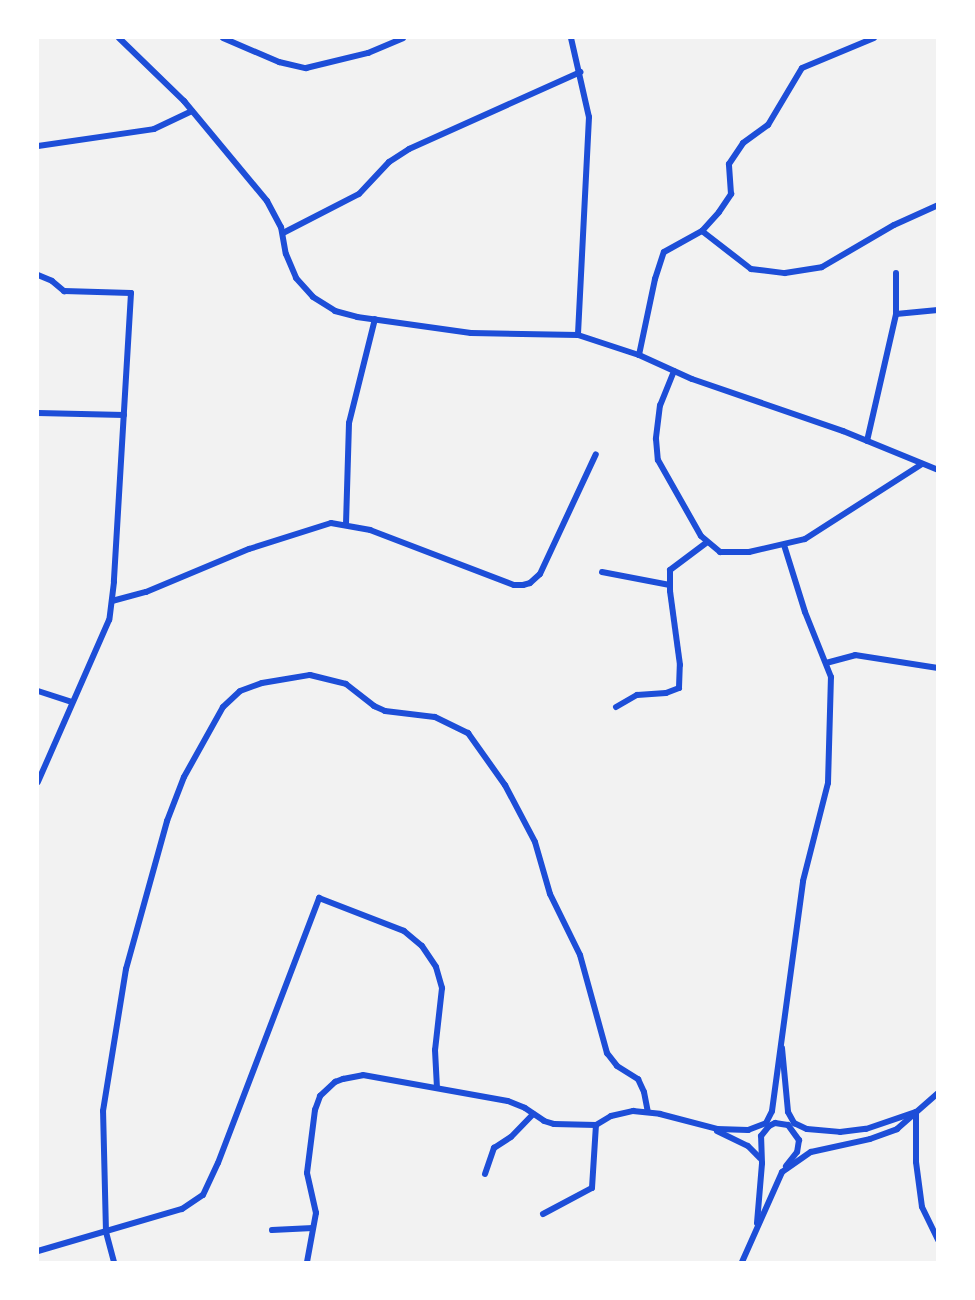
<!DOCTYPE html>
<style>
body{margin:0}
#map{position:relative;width:975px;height:1300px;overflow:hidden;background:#f2f2f2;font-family:Raleway,sans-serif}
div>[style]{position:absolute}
.minor>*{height:6px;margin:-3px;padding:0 3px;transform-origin:3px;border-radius:3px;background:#1d4ed8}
span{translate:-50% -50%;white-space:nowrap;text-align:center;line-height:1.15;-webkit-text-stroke:4.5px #fff;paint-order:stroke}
.frame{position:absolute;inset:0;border:39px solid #fff;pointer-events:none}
</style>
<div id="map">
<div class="minor">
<i style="left:119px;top:38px;width:91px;rotate:44.1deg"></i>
<i style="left:184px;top:101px;width:130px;rotate:50.3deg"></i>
<i style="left:267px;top:201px;width:30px;rotate:62deg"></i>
<i style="left:281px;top:227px;width:27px;rotate:80deg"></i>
<i style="left:286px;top:254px;width:26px;rotate:67deg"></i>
<i style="left:296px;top:278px;width:25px;rotate:48deg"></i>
<i style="left:313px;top:297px;width:26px;rotate:32deg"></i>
<i style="left:335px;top:311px;width:23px;rotate:15deg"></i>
<i style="left:357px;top:317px;width:115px;rotate:8deg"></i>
<i style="left:471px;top:333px;width:107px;rotate:1.1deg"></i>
<i style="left:578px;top:335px;width:64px;rotate:18.2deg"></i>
<i style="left:639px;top:355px;width:58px;rotate:24.4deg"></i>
<i style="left:692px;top:379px;width:160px;rotate:19deg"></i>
<i style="left:843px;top:431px;width:103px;rotate:22.3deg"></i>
<i style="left:223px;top:38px;width:61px;rotate:23.2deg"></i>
<i style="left:279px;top:62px;width:28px;rotate:13deg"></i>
<i style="left:306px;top:68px;width:64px;rotate:-13.6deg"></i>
<i style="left:368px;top:53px;width:38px;rotate:-23deg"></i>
<i style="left:571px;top:38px;width:81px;rotate:77.2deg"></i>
<i style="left:589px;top:117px;width:218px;rotate:92.9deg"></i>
<i style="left:38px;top:146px;width:117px;rotate:-8.3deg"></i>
<i style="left:154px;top:129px;width:42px;rotate:-25.3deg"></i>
<i style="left:702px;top:231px;width:62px;rotate:37.8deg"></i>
<i style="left:751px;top:269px;width:34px;rotate:7deg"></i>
<i style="left:785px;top:273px;width:37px;rotate:-9deg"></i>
<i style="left:822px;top:267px;width:83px;rotate:-30.3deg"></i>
<i style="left:894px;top:225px;width:48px;rotate:-24.4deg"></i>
<i style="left:283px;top:233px;width:85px;rotate:-27.2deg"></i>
<i style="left:359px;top:194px;width:44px;rotate:-46.8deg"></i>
<i style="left:389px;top:162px;width:24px;rotate:-33deg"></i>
<i style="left:409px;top:149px;width:188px;rotate:-24.2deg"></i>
<i style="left:38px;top:275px;width:15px;rotate:23deg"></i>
<i style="left:52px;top:281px;width:16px;rotate:40deg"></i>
<i style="left:64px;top:291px;width:67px;rotate:1.7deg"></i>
<i style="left:131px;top:293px;width:289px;rotate:93.4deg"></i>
<i style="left:114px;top:582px;width:38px;rotate:97deg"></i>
<i style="left:109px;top:620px;width:177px;rotate:113.7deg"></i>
<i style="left:896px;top:314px;width:42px;rotate:-5.4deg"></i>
<i style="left:639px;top:355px;width:78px;rotate:-78.1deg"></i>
<i style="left:655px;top:279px;width:28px;rotate:-72deg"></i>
<i style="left:664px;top:252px;width:43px;rotate:-28.9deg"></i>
<i style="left:702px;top:231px;width:25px;rotate:-48deg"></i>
<i style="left:719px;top:212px;width:22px;rotate:-56deg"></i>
<i style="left:731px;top:194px;width:30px;rotate:-94deg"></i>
<i style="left:729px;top:164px;width:25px;rotate:-56deg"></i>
<i style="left:743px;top:143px;width:31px;rotate:-36deg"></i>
<i style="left:768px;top:125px;width:66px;rotate:-59.2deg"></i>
<i style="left:802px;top:68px;width:78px;rotate:-22.6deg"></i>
<i style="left:674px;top:371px;width:37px;rotate:112deg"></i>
<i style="left:660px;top:405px;width:34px;rotate:97deg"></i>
<i style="left:656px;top:439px;width:21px;rotate:85deg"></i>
<i style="left:658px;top:460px;width:87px;rotate:60.5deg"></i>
<i style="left:701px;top:536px;width:25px;rotate:40deg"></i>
<i style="left:720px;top:552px;width:29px"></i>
<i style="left:749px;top:552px;width:57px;rotate:-13.1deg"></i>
<i style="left:805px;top:539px;width:139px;rotate:-32.7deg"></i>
<i style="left:38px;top:413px;width:86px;rotate:1.3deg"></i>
<i style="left:867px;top:441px;width:130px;rotate:-77.1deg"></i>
<i style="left:896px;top:314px;width:41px;rotate:-90deg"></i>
<i style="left:346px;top:524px;width:101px;rotate:-88.3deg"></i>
<i style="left:349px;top:423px;width:107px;rotate:-76deg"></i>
<i style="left:602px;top:572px;width:69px;rotate:10.8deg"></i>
<i style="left:112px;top:601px;width:35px;rotate:-15deg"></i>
<i style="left:146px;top:592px;width:112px;rotate:-22.7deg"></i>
<i style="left:249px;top:549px;width:86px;rotate:-17.6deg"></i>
<i style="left:331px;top:523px;width:40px;rotate:10deg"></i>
<i style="left:370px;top:530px;width:154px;rotate:20.9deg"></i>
<i style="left:514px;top:585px;width:9px"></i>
<i style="left:523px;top:585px;width:7px;rotate:-16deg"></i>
<i style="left:530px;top:583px;width:13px;rotate:-42deg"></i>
<i style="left:540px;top:574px;width:132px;rotate:-65deg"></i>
<i style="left:826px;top:663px;width:30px;rotate:-15deg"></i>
<i style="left:855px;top:655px;width:84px;rotate:8.9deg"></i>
<i style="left:38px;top:691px;width:36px;rotate:18deg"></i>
<i style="left:616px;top:707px;width:24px;rotate:-30deg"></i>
<i style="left:637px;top:695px;width:29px;rotate:-4deg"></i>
<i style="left:666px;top:693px;width:14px;rotate:-21deg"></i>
<i style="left:679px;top:688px;width:23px;rotate:-88deg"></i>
<i style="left:680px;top:665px;width:75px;rotate:-97.7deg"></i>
<i style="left:670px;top:591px;width:21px;rotate:-90deg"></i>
<i style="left:670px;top:570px;width:45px;rotate:-36.9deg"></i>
<i style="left:782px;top:1048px;width:64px;rotate:84.6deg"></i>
<i style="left:788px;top:1112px;width:13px;rotate:61deg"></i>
<i style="left:794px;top:1123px;width:14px;rotate:25deg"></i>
<i style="left:807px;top:1129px;width:33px;rotate:5deg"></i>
<i style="left:840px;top:1132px;width:26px;rotate:-7deg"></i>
<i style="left:866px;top:1129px;width:53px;rotate:-18.8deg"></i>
<i style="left:916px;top:1112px;width:50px;rotate:90deg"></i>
<i style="left:916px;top:1162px;width:45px;rotate:82.4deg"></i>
<i style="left:922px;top:1207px;width:37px;rotate:64deg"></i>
<i style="left:717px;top:1131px;width:34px;rotate:26deg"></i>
<i style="left:748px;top:1146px;width:17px;rotate:45deg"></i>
<i style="left:485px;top:1174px;width:28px;rotate:-71deg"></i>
<i style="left:494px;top:1148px;width:20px;rotate:-33deg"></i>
<i style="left:511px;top:1137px;width:32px;rotate:-46deg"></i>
<i style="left:543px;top:1214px;width:55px;rotate:-28deg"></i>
<i style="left:592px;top:1188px;width:63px;rotate:-86.4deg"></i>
<i style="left:757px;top:1223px;width:60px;rotate:-85.2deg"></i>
<i style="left:762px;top:1163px;width:27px;rotate:-92deg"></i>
<i style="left:761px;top:1136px;width:13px;rotate:-51deg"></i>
<i style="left:769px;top:1126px;width:7px;rotate:-27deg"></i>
<i style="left:775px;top:1123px;width:13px;rotate:9deg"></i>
<i style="left:788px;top:1125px;width:19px;rotate:54deg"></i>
<i style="left:799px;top:1140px;width:12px;rotate:99deg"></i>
<i style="left:797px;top:1152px;width:18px;rotate:128deg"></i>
<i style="left:272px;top:1230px;width:41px;rotate:-2.8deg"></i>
<i style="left:38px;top:1251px;width:150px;rotate:-16.3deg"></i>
<i style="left:182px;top:1209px;width:25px;rotate:-34deg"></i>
<i style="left:203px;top:1195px;width:35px;rotate:-65deg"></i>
<i style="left:218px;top:1163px;width:284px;rotate:-69.1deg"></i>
<i style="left:319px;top:898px;width:91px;rotate:21.2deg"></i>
<i style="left:404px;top:931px;width:23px;rotate:40deg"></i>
<i style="left:422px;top:946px;width:25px;rotate:56deg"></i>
<i style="left:436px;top:967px;width:22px;rotate:74deg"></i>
<i style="left:442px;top:988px;width:62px;rotate:96.4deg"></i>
<i style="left:435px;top:1050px;width:38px;rotate:87deg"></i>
<i style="left:114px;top:1262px;width:31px;rotate:-105deg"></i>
<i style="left:106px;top:1232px;width:121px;rotate:-91.4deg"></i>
<i style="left:103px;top:1111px;width:144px;rotate:-80.8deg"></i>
<i style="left:126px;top:969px;width:154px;rotate:-74.5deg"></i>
<i style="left:167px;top:821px;width:47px;rotate:-68.9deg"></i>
<i style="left:184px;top:777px;width:80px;rotate:-60.9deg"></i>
<i style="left:223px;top:707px;width:23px;rotate:-43deg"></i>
<i style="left:240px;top:691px;width:23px;rotate:-20deg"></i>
<i style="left:262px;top:683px;width:49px;rotate:-9.5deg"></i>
<i style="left:310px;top:675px;width:37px;rotate:14deg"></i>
<i style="left:346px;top:684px;width:36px;rotate:38deg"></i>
<i style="left:374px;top:706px;width:12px;rotate:24deg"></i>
<i style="left:385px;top:711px;width:50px;rotate:6.8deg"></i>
<i style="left:435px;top:717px;width:37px;rotate:26deg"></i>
<i style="left:468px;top:733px;width:64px;rotate:54.6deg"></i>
<i style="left:505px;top:785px;width:64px;rotate:62.2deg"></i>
<i style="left:535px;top:842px;width:54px;rotate:73.9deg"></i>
<i style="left:550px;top:894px;width:68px;rotate:63.8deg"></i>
<i style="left:580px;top:955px;width:102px;rotate:74.6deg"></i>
<i style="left:607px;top:1053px;width:16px;rotate:52deg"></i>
<i style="left:617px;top:1066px;width:25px;rotate:32deg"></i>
<i style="left:638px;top:1079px;width:14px;rotate:65deg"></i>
<i style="left:644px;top:1092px;width:20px;rotate:79deg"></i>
<i style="left:307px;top:1262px;width:50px;rotate:-79.6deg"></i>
<i style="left:316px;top:1213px;width:41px;rotate:-102.7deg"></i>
<i style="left:307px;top:1173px;width:64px;rotate:-82.8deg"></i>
<i style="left:315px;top:1110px;width:15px;rotate:-70deg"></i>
<i style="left:320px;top:1096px;width:21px;rotate:-43deg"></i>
<i style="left:335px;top:1082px;width:9px;rotate:-21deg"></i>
<i style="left:343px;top:1079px;width:20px;rotate:-11deg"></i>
<i style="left:363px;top:1075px;width:147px;rotate:10.2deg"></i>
<i style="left:508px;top:1101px;width:18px;rotate:22deg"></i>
<i style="left:525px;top:1108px;width:23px;rotate:34deg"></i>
<i style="left:544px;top:1121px;width:10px;rotate:17deg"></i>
<i style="left:554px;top:1124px;width:42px;rotate:1.4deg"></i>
<i style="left:596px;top:1125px;width:17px;rotate:-31deg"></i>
<i style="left:611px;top:1116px;width:23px;rotate:-13deg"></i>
<i style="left:633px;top:1111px;width:27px;rotate:6deg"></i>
<i style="left:660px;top:1114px;width:59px;rotate:14.7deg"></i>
<i style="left:717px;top:1129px;width:31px;rotate:2deg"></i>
<i style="left:748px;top:1130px;width:19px;rotate:-21deg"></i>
<i style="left:766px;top:1123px;width:13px;rotate:-63deg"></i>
<i style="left:772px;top:1111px;width:232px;rotate:-82.3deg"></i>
<i style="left:803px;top:881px;width:101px;rotate:-75.7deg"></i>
<i style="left:828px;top:783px;width:106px;rotate:-88.4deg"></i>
<i style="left:831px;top:677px;width:70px;rotate:-111.8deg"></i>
<i style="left:805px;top:612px;width:70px;rotate:-107.4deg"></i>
<i style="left:742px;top:1262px;width:98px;rotate:-66deg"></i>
<i style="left:782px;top:1172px;width:35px;rotate:-35deg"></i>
<i style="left:811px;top:1152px;width:60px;rotate:-12.4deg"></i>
<i style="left:870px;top:1139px;width:29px;rotate:-20deg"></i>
<i style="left:897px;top:1129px;width:55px;rotate:-41.3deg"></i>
</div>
<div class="frame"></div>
</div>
